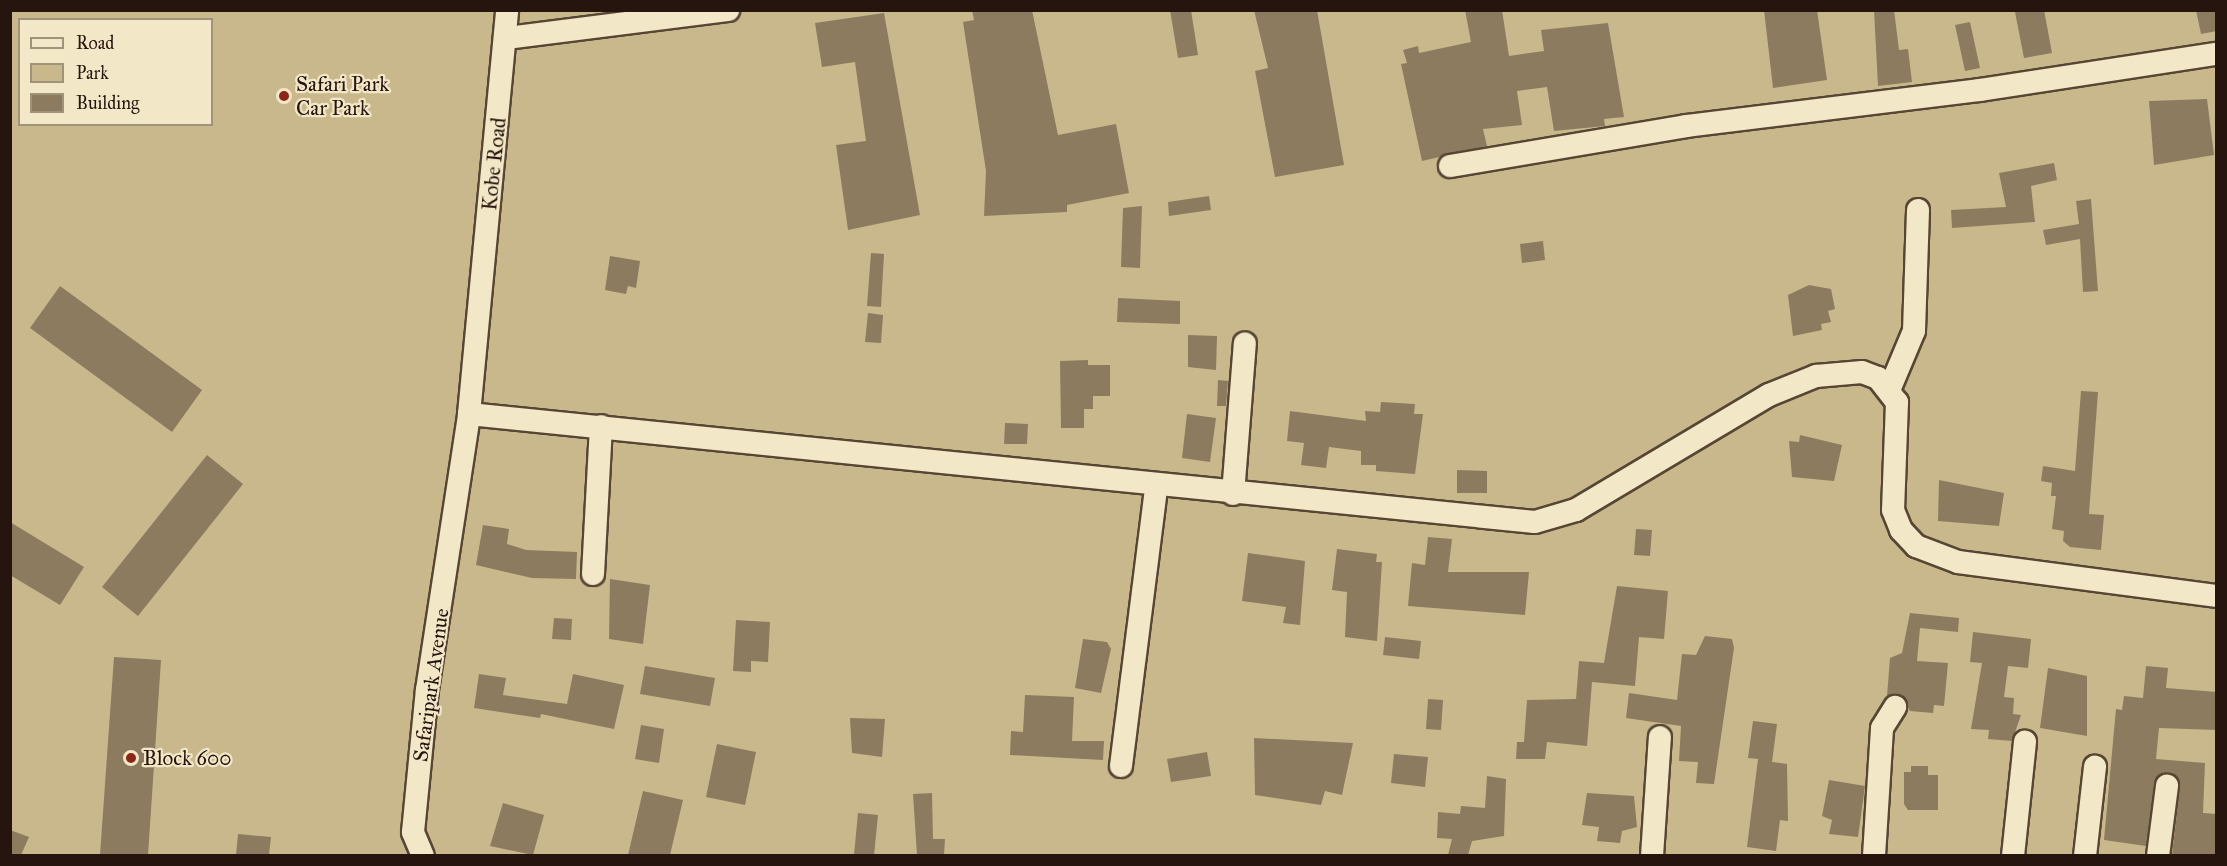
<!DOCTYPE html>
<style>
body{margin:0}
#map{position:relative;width:2227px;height:866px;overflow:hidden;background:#ebdaa7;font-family:"IM FELL Great Primer",serif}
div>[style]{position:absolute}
.green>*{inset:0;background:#cab88d}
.building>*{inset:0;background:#8c7b5e}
.roads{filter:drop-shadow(2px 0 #574634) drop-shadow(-2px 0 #574634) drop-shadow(0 2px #574634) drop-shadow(0 -2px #574634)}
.minor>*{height:22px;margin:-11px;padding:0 11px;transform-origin:11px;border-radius:11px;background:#f2e7c6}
.dots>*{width:16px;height:16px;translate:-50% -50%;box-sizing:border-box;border:3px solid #f2e7c6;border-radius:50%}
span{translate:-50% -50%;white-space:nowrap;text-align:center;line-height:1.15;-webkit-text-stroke:4.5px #f2e7c6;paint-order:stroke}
.poi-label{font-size:21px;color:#26140e}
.left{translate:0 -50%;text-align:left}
.street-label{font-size:21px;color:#26140e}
.frame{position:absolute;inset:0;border:12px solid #26140e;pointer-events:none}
.legend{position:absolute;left:18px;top:18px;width:195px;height:108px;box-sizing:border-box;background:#f2e7c6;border:2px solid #a0937c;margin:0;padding:8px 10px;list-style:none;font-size:18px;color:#26140e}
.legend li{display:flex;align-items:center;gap:12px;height:30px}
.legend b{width:30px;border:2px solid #a0937c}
</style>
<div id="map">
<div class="green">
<i style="clip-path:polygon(evenodd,10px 11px,2216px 11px,2216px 855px,11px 855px,10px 11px,20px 20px,212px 20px,212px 124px,20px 124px,20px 20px)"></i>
</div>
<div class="building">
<i style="clip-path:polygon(972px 10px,1032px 10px,1058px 135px,1116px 124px,1129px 193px,1067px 205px,1067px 212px,984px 216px,986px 171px,963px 22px,974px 20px)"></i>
<i style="clip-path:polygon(1170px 10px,1191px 10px,1198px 55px,1178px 58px)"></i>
<i style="clip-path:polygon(1254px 10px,1317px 10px,1344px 165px,1275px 177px,1255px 71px,1268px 68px)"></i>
<i style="clip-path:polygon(1465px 10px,1502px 10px,1509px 56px,1544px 51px,1541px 30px,1608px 23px,1624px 117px,1604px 119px,1605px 126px,1554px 131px,1547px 87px,1517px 91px,1522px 125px,1483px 129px,1487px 146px,1422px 161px,1401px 64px,1407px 63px,1403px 50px,1418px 46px,1419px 53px,1471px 42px)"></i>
<i style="clip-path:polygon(1764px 10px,1817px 10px,1827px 80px,1773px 88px)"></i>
<i style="clip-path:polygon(1874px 10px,1894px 10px,1899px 50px,1908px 49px,1912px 82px,1878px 86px)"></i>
<i style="clip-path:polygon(2026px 10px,2044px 10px,2052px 53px,2024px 58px,2015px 12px)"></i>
<i style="clip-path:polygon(2196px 10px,2217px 10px,2217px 31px,2201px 34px)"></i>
<i style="clip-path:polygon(884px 13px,920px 215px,848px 230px,836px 145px,866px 141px,855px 62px,822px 67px,815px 23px)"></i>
<i style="clip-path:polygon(1970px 22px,1980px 68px,1965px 71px,1955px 25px)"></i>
<i style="clip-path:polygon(2207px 99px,2214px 155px,2154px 165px,2149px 101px)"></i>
<i style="clip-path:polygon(2054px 163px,2057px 180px,2031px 186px,2035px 222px,1952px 228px,1951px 210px,2006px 207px,1999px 173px)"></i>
<i style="clip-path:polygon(1209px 196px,1211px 210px,1169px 216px,1168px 202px)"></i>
<i style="clip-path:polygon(2091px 199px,2098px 291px,2083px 292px,2080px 239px,2046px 245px,2043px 230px,2079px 224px,2076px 201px)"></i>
<i style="clip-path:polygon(1142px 206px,1140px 268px,1121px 267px,1123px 208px)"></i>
<i style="clip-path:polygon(1543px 241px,1545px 260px,1522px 263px,1520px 244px)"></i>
<i style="clip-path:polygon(871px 253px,884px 254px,881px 307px,867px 306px)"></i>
<i style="clip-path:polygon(610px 256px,640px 261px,636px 288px,628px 286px,626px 294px,605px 290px)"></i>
<i style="clip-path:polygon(1809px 285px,1831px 289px,1835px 309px,1828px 311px,1831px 322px,1821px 324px,1822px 330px,1793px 336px,1788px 295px)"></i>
<i style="clip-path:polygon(60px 286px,202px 390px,172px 432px,30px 328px)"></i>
<i style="clip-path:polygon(1118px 298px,1180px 301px,1180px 324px,1117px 322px)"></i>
<i style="clip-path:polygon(868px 313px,883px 315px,881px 343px,865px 342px)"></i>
<i style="clip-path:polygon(1188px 335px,1217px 336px,1216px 370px,1188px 367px)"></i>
<i style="clip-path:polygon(1088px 360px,1088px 365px,1110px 365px,1110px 396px,1093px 396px,1093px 409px,1084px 409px,1084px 428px,1061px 428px,1060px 361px)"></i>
<i style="clip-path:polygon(1218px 380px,1228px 381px,1226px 406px,1217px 406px)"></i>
<i style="clip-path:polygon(2081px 391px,2098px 392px,2089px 514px,2104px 515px,2101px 550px,2070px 547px,2063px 541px,2064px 531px,2052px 529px,2056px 496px,2051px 496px,2052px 483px,2041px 481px,2043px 466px,2075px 471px)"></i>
<i style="clip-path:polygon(1381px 402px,1415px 404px,1414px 414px,1423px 414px,1415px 474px,1376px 471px,1376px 465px,1361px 465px,1361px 451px,1329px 447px,1326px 468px,1301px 465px,1304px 443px,1287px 441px,1290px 411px,1366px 421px,1365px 411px,1380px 412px)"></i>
<i style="clip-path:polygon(1187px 414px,1216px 418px,1210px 462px,1182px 458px)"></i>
<i style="clip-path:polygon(1005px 423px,1028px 424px,1027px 444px,1004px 444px)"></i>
<i style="clip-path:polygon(1800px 435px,1842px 445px,1834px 481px,1792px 477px,1789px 441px,1799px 442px)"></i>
<i style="clip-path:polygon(207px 455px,243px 484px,138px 616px,102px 587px)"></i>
<i style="clip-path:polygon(1457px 470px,1487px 471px,1487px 493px,1457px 493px)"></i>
<i style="clip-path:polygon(1939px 480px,2004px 493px,1999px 526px,1938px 521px)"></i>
<i style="clip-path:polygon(10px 522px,84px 567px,60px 605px,10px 575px)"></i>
<i style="clip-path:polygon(483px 525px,509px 529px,507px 544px,526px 550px,577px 552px,576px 579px,532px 578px,476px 565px)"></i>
<i style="clip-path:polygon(1636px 529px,1652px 530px,1650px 556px,1634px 555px)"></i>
<i style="clip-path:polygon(1428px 537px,1452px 539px,1448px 572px,1529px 572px,1525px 615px,1408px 606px,1412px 563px,1425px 565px)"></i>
<i style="clip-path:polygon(1337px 549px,1377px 554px,1376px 562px,1382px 562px,1377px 641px,1345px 637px,1347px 592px,1332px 590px)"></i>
<i style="clip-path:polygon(1248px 553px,1305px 561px,1300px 625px,1283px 623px,1286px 607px,1242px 601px)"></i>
<i style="clip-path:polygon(610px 579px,650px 585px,643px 644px,609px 639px)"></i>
<i style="clip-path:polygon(1617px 586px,1668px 591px,1664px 639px,1639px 637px,1635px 686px,1592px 682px,1587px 746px,1547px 742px,1545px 759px,1516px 759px,1517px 742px,1524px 742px,1527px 700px,1576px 699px,1579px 661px,1604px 663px)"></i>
<i style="clip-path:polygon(1910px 613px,1959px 618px,1958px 632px,1920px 628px,1917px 661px,1948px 663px,1944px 706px,1934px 705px,1933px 713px,1910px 711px,1903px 696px,1887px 696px,1890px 658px,1902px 653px)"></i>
<i style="clip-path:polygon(554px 618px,572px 619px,571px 640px,552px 639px)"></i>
<i style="clip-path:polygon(736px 620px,770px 622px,768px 662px,751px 661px,751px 672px,733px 671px)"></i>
<i style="clip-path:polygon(1973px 632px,2031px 639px,2028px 668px,2008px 666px,2004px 697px,2014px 698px,2013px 714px,2021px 715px,2012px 741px,1988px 739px,1989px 730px,1971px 729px,1982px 663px,1970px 662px)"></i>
<i style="clip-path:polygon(1705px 636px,1732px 639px,1734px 648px,1714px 784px,1696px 783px,1698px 762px,1679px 761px,1681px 726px,1626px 718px,1629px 693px,1677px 700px,1682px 654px,1696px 655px)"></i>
<i style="clip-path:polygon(1385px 637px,1421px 641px,1419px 659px,1383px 655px)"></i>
<i style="clip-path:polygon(1083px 639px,1107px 642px,1111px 649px,1101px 693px,1075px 688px)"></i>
<i style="clip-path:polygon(114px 657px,161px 660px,148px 855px,100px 855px)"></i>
<i style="clip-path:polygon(645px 666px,715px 678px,710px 706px,640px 694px)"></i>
<i style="clip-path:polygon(2146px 666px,2168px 668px,2166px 688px,2217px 692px,2217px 730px,2159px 728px,2156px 759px,2205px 763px,2203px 813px,2217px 814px,2217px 855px,2172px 855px,2180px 787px,2169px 773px,2154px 784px,2146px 846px,2104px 840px,2116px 709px,2122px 710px,2124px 696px,2143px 698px)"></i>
<i style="clip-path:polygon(2048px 668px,2087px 676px,2087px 736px,2040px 728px)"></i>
<i style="clip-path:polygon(479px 674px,506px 678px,503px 695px,567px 704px,573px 674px,624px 685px,614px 729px,541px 714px,540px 718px,474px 708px)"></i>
<i style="clip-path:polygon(1025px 695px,1074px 697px,1072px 741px,1104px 741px,1103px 760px,1010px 755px,1011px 731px,1023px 732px)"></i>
<i style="clip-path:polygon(1428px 699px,1443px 700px,1441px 730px,1426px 729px)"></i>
<i style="clip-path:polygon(850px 718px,885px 719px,882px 757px,852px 753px)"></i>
<i style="clip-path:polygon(1753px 721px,1777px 724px,1772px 762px,1787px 764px,1788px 821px,1780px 820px,1776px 851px,1747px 847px,1758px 759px,1748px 758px)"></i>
<i style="clip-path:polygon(641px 725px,664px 729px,659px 763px,635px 759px)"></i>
<i style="clip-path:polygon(1254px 738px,1353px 743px,1342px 795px,1325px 791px,1321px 805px,1255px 795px)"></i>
<i style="clip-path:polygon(717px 744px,756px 752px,745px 805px,706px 797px)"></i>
<i style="clip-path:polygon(1207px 752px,1211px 776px,1171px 782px,1167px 759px)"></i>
<i style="clip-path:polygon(1394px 754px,1428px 757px,1425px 787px,1391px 783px)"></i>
<i style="clip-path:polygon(1911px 766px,1928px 766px,1928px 775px,1938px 775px,1938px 810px,1908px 810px,1904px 804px,1904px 772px,1911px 772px)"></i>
<i style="clip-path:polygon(1487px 776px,1506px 779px,1504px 836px,1472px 841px,1468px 855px,1448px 855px,1452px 839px,1437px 838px,1438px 812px,1460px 814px,1461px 806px,1485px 808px)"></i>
<i style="clip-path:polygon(1829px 780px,1865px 786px,1858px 837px,1829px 834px,1832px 820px,1822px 816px)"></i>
<i style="clip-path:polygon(643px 791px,683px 800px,670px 855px,628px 855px)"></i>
<i style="clip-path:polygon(932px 793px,933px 839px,945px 839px,944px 855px,917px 855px,913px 794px)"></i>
<i style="clip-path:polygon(1587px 793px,1634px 796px,1637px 827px,1622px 831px,1620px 843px,1597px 841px,1599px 827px,1582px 825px)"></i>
<i style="clip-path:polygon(503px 803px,544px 815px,533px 855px,490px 846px)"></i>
<i style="clip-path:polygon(858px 813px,878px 815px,874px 855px,854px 855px)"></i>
<i style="clip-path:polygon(10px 830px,29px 837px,21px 855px,10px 855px)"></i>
<i style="clip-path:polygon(238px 834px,271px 837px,269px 855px,236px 855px)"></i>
</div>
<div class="roads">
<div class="minor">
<i style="left:507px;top:38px;width:223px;rotate:-7.2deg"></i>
<i style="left:1450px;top:166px;width:239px;rotate:-9.6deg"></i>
<i style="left:1686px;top:126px;width:296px;rotate:-7deg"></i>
<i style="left:1980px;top:90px;width:239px;rotate:-8.7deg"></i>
<i style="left:1890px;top:388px;width:62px;rotate:-67.2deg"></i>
<i style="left:1914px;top:331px;width:121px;rotate:-88.1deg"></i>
<i style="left:469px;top:414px;width:1071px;rotate:5.79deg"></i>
<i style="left:1535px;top:522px;width:43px;rotate:-16.3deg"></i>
<i style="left:1576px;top:510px;width:225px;rotate:-30.8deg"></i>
<i style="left:1769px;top:395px;width:51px;rotate:-22deg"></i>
<i style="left:1816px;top:376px;width:46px;rotate:-5deg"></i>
<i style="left:1862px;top:372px;width:17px;rotate:21deg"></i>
<i style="left:1878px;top:378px;width:31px;rotate:52deg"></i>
<i style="left:1897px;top:402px;width:108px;rotate:92.1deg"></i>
<i style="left:1893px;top:510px;width:22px;rotate:68deg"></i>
<i style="left:1901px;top:530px;width:22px;rotate:47deg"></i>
<i style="left:1916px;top:546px;width:45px;rotate:20.9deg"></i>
<i style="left:1958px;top:562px;width:260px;rotate:7.5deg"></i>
<i style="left:1233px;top:494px;width:151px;rotate:-85.5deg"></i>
<i style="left:593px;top:574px;width:148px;rotate:-86.9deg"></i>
<i style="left:1121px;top:766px;width:281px;rotate:-82.8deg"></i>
<i style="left:423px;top:856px;width:26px;rotate:-113deg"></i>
<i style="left:413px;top:832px;width:143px;rotate:-84.4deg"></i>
<i style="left:427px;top:690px;width:279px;rotate:-81.3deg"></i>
<i style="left:469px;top:414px;width:406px;rotate:-84.6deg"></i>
<i style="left:1652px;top:856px;width:119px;rotate:-86.2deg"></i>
<i style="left:1874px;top:856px;width:128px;rotate:-86.4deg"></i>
<i style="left:1882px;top:728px;width:25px;rotate:-58deg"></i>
<i style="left:2013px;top:856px;width:115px;rotate:-84deg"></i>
<i style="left:2085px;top:856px;width:90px;rotate:-83.6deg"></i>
<i style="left:2158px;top:856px;width:71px;rotate:-82.7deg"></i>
</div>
</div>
<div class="dots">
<i style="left:284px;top:96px;background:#8f2418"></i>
<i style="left:131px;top:758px;background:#8f2418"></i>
</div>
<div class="poi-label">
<span class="left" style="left:296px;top:96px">Safari Park<br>Car Park</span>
<span class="left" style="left:143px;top:758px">Block 600</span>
</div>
<div class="street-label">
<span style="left:494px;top:164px;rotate:-84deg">Kobe Road</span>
<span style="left:431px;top:685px;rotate:-82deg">Safaripark Avenue</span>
</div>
<div class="frame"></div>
<ul class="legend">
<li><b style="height:8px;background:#f2e7c6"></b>Road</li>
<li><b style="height:16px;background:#cab88d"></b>Park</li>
<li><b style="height:16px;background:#8c7b5e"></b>Building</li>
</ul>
</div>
